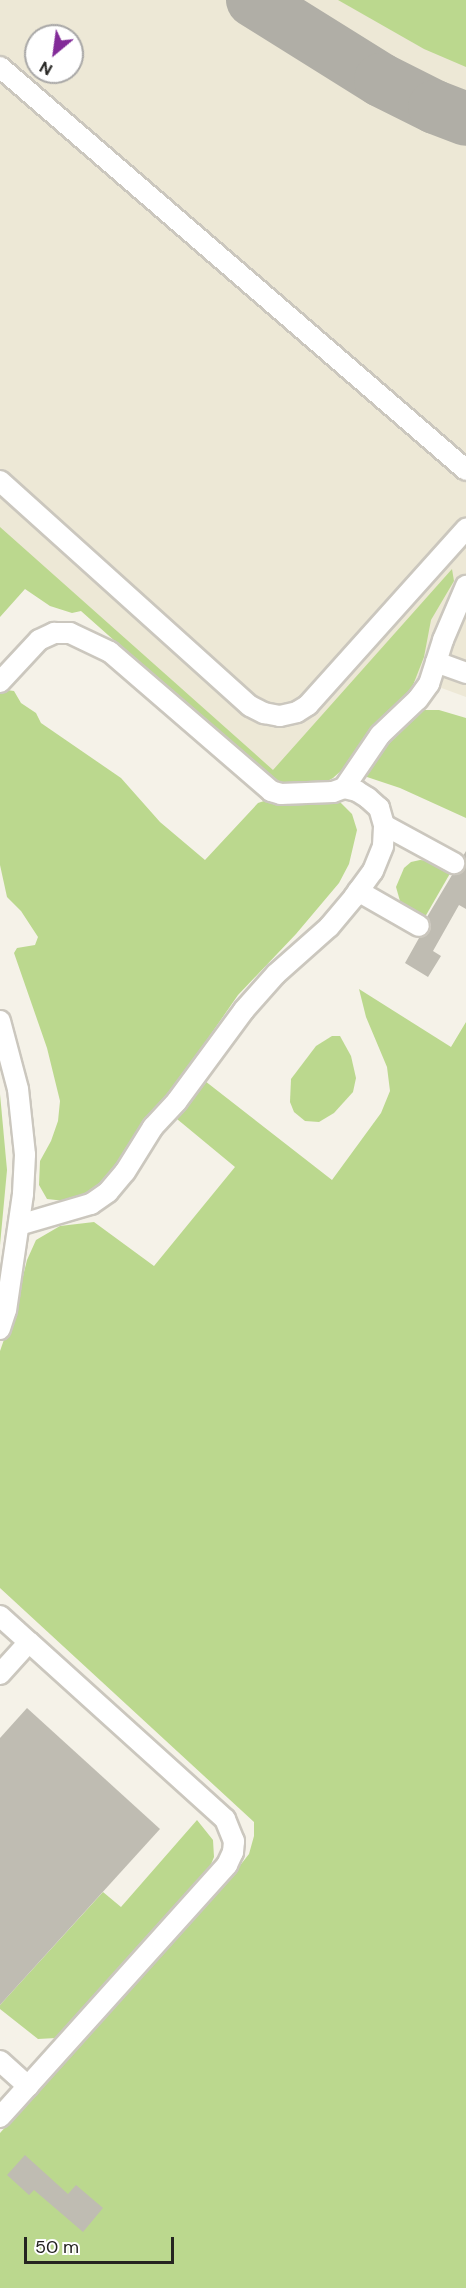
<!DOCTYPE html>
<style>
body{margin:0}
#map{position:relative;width:466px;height:2288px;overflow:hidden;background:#f5f2e8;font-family:"DM Sans",sans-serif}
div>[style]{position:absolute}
.built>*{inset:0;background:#ede8d6}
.green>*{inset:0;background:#bbd88e}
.taxiway>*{height:54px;margin:-27px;padding:0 27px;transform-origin:27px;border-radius:27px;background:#b0aea6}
.building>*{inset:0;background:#bfbcb2}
.roads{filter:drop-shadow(2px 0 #cbc7be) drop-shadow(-2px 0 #cbc7be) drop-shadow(0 2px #cbc7be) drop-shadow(0 -2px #cbc7be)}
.minor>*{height:20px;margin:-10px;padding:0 10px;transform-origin:10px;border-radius:10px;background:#fff}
span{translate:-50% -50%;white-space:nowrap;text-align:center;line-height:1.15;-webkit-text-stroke:5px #fff;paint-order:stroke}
.north{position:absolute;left:24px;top:24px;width:60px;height:60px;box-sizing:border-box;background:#fff;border:2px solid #a8a7a6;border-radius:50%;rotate:209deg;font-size:16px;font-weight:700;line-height:24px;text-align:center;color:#252421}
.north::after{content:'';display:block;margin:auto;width:21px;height:27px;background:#822b98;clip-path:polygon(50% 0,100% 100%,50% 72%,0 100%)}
.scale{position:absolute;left:24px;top:2237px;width:150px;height:27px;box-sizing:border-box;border:3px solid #252421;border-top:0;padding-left:8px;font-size:18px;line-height:21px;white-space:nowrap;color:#252421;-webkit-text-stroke:4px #fff;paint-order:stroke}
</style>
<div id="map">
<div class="built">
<i style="clip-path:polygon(evenodd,0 0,466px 0,466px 697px,417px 679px,274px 782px,0 539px,0 0,36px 36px,72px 36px,72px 72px,36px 72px,36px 36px)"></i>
</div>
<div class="green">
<i style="clip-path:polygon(338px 0,466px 0,466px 67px,424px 49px)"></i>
<i style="clip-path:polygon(0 527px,273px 770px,452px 569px,454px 581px,431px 620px,424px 657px,408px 698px,373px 730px,343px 769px,333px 778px,324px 783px,280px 784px,274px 782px,81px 611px,72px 613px,50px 606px,25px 589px,0 617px)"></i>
<i style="clip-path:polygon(7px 690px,14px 691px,21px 703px,36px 713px,41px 723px,121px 778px,160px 822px,205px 860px,258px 803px,264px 801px,339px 801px,352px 814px,357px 830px,349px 864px,339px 883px,296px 934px,238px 995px,173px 1089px,140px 1127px,110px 1176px,88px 1193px,65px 1201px,47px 1199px,39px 1185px,40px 1161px,51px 1141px,58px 1121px,60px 1101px,47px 1048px,14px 953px,17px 948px,35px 945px,38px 937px,21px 911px,7px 897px,0 865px,0 694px)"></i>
<i style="clip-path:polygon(420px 710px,439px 710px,466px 718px,466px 818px,400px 788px,361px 775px,374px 754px)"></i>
<i style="clip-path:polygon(420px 860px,431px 861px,452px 870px,425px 917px,400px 901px,396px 887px,404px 868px,411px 862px)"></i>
<i style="clip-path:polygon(359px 989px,451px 1047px,466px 1022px,466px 2288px,0 2288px,0 2133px,231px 1877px,249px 1854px,254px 1836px,254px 1822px,0 1588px,0 1351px,15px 1308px,27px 1260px,36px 1240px,60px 1226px,94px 1222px,154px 1266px,235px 1167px,177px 1119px,205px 1081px,332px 1180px,381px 1113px,390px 1091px,387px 1067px,366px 1017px)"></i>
<i style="clip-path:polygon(332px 1036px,340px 1036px,351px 1056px,356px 1078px,353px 1092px,334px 1113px,319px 1122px,305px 1121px,294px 1112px,290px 1102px,291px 1079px,316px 1046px)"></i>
<i style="clip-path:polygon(0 1094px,7px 1170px,0 1245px)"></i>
<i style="clip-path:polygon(197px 1820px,213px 1840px,214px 1857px,207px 1874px,64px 2032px,56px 2038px,38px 2039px,0 2009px,0 2005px,103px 1892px,121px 1907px)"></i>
</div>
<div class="taxiway">
<i style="left:253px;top:0;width:151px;rotate:32deg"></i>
<i style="left:381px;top:80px;width:60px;rotate:26.6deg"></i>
<i style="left:435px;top:107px;width:33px;rotate:21deg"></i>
</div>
<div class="building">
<i style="clip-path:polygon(466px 851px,466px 909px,459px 905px,433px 951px,441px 956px,428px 977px,405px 963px,419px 938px,430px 931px,431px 925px,427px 917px,452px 875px,464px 869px,466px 862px,463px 856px)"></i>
<i style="clip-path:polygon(27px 1708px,160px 1829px,0 2005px,0 1738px)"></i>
<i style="clip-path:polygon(25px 2155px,68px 2194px,76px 2185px,103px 2208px,83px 2232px,34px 2190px,29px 2195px,7px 2175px)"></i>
</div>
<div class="roads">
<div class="minor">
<i style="left:0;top:67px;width:616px;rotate:40.85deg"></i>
<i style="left:0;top:481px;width:336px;rotate:42deg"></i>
<i style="left:250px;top:706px;width:16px;rotate:27deg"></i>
<i style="left:264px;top:713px;width:16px;rotate:11deg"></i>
<i style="left:280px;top:716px;width:17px;rotate:-13deg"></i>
<i style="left:297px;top:712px;width:13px;rotate:-32deg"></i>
<i style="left:308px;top:705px;width:237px;rotate:-48.1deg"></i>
<i style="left:436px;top:662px;width:32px;rotate:20deg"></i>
<i style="left:0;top:682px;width:57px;rotate:-47.1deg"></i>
<i style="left:39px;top:640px;width:17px;rotate:-25deg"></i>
<i style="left:54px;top:633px;width:16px"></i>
<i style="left:70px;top:633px;width:44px;rotate:25.4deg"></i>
<i style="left:110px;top:652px;width:213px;rotate:40.8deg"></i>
<i style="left:271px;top:791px;width:10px;rotate:17deg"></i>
<i style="left:281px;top:794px;width:52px;rotate:-2.2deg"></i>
<i style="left:333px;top:792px;width:12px;rotate:-20deg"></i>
<i style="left:344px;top:788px;width:64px;rotate:-55.8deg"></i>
<i style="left:380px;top:735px;width:52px;rotate:-43.5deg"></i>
<i style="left:418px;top:699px;width:19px;rotate:-54deg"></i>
<i style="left:429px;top:684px;width:46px;rotate:-72.3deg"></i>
<i style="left:443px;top:640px;width:59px;rotate:-66.9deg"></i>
<i style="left:384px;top:825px;width:80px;rotate:28.5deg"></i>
<i style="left:358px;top:891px;width:70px;rotate:29.8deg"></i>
<i style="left:0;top:1021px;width:70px;rotate:75.2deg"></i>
<i style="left:18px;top:1089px;width:66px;rotate:83.9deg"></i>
<i style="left:25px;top:1155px;width:39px;rotate:93deg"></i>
<i style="left:23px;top:1194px;width:117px;rotate:98.3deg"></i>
<i style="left:6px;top:1310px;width:20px;rotate:108deg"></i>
<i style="left:19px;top:1225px;width:75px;rotate:-16.3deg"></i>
<i style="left:91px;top:1204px;width:21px;rotate:-35deg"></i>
<i style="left:108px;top:1192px;width:26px;rotate:-50deg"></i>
<i style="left:125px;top:1172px;width:53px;rotate:-58.1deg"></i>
<i style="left:153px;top:1127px;width:35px;rotate:-47deg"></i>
<i style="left:177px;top:1101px;width:113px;rotate:-53.6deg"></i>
<i style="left:244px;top:1010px;width:48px;rotate:-48.4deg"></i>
<i style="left:276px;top:974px;width:71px;rotate:-41.6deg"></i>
<i style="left:329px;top:927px;width:39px;rotate:-50deg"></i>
<i style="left:354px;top:897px;width:32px;rotate:-54deg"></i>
<i style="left:373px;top:871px;width:27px;rotate:-68deg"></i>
<i style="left:383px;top:846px;width:21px;rotate:-87deg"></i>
<i style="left:384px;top:825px;width:18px;rotate:-106deg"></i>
<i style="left:379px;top:808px;width:15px;rotate:-138deg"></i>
<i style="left:368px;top:798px;width:13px;rotate:-148deg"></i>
<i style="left:357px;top:791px;width:13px;rotate:-167deg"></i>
<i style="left:0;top:1616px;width:39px;rotate:42deg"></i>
<i style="left:0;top:1674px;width:43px;rotate:-47.8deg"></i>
<i style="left:29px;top:1642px;width:264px;rotate:42.1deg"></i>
<i style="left:225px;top:1819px;width:24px;rotate:68deg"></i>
<i style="left:234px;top:1841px;width:11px;rotate:95deg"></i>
<i style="left:233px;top:1852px;width:14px;rotate:115deg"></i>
<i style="left:227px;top:1865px;width:339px;rotate:132deg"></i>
<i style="left:0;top:2061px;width:38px;rotate:42deg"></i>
</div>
</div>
<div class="north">N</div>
<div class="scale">50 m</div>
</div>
